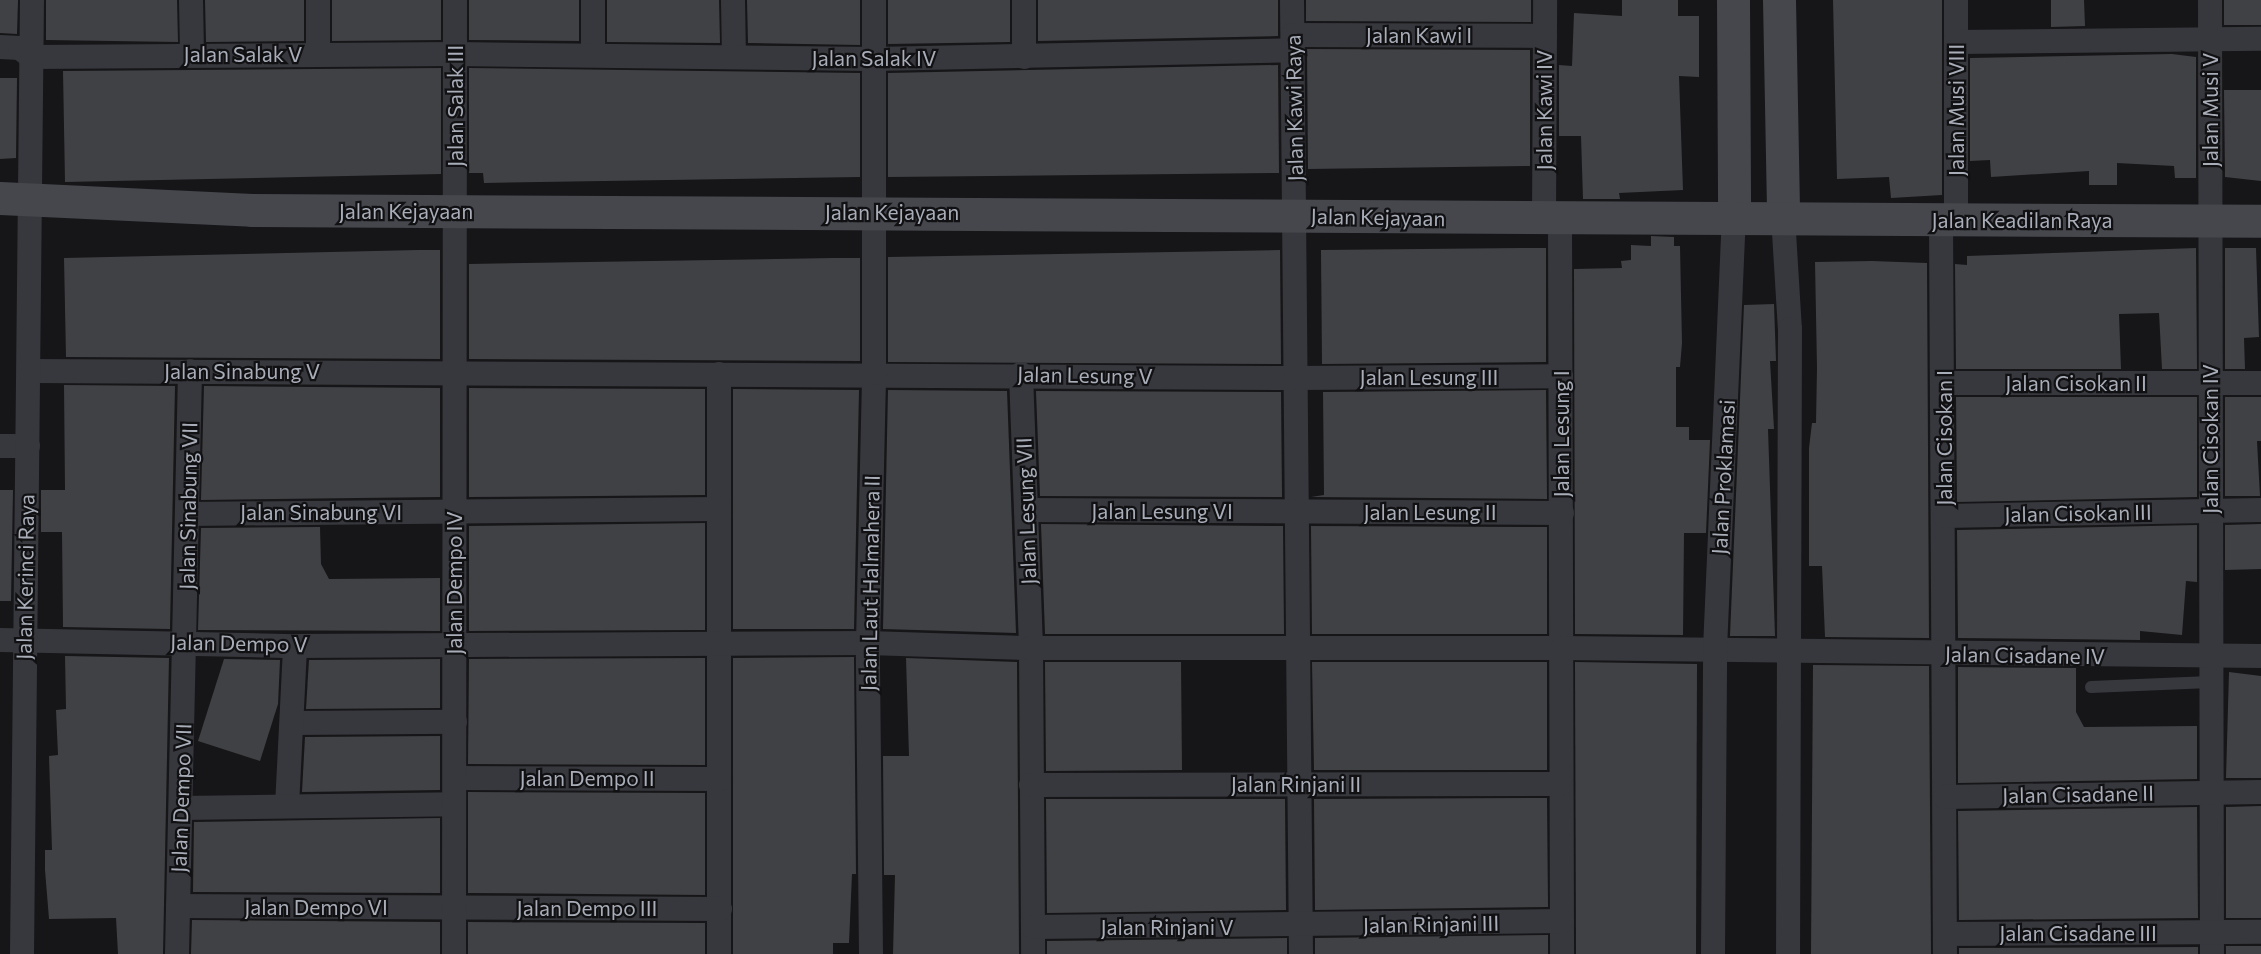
<!DOCTYPE html>
<style>
body{margin:0}
#map{position:relative;width:2261px;height:954px;overflow:hidden;background:#161618;font-family:Commissioner,sans-serif}
div>[style]{position:absolute}
.building>*{inset:0;background:#404145}
.lane>*{height:12px;margin:-6px;padding:0 6px;transform-origin:6px;border-radius:6px;background:#37383d}
.street>*{height:24px;margin:-12px;padding:0 12px;transform-origin:12px;border-radius:12px;background:#37383d}
.secondary>*{height:33px;margin:-16.5px;padding:0 16.5px;transform-origin:16.5px;border-radius:16.5px;background:#45474d}
span{translate:-50% -50%;white-space:nowrap;text-align:center;line-height:1.15;-webkit-text-stroke:4.5px #111113;paint-order:stroke}
.street-label{font-size:21px;color:#a8adb8}
</style>
<div id="map">
<div class="building">
<i style="clip-path:polygon(0 0,18px 0,17px 34px,0 33px)"></i>
<i style="clip-path:polygon(46px 0,177px 0,178px 42px,46px 40px)"></i>
<i style="clip-path:polygon(205px 0,304px 0,304px 41px,206px 42px)"></i>
<i style="clip-path:polygon(332px 0,441px 0,441px 40px,332px 41px)"></i>
<i style="clip-path:polygon(469px 0,579px 0,579px 41px,469px 40px)"></i>
<i style="clip-path:polygon(607px 0,719px 0,720px 43px,607px 42px)"></i>
<i style="clip-path:polygon(747px 0,860px 0,860px 45px,748px 43px)"></i>
<i style="clip-path:polygon(888px 0,1010px 0,1010px 42px,888px 44px)"></i>
<i style="clip-path:polygon(1038px 0,1278px 0,1278px 36px,1038px 41px)"></i>
<i style="clip-path:polygon(1306px 0,1531px 0,1531px 22px,1306px 21px)"></i>
<i style="clip-path:polygon(1622px 0,1678px 0,1678px 16px,1699px 16px,1699px 77px,1679px 76px,1683px 190px,1619px 193px,1620px 199px,1583px 199px,1581px 136px,1559px 136px,1559px 65px,1572px 66px,1574px 13px,1622px 16px)"></i>
<i style="clip-path:polygon(1833px 0,1942px 0,1942px 195px,1891px 198px,1889px 177px,1837px 179px)"></i>
<i style="clip-path:polygon(2051px 0,2084px 0,2085px 26px,2051px 27px)"></i>
<i style="clip-path:polygon(2224px 0,2261px 0,2261px 25px,2224px 25px)"></i>
<i style="clip-path:polygon(1307px 49px,1530px 50px,1530px 166px,1308px 169px)"></i>
<i style="clip-path:polygon(2172px 54px,2196px 57px,2196px 178px,2175px 178px,2174px 166px,2117px 163px,2117px 185px,2089px 185px,2089px 171px,1991px 177px,1990px 160px,1970px 161px,1970px 58px)"></i>
<i style="clip-path:polygon(1278px 65px,1279px 173px,888px 177px,888px 73px)"></i>
<i style="clip-path:polygon(441px 68px,441px 174px,65px 182px,63px 71px)"></i>
<i style="clip-path:polygon(469px 68px,860px 73px,860px 177px,484px 183px,483px 173px,469px 173px)"></i>
<i style="clip-path:polygon(0 78px,17px 78px,16px 158px,0 159px)"></i>
<i style="clip-path:polygon(2224px 90px,2261px 90px,2261px 181px,2225px 177px)"></i>
<i style="clip-path:polygon(1651px 236px,1674px 237px,1674px 246px,1680px 246px,1682px 343px,1680px 367px,1676px 367px,1676px 427px,1689px 427px,1689px 440px,1710px 440px,1706px 533px,1684px 533px,1683px 635px,1575px 634px,1574px 269px,1622px 268px,1621px 261px,1631px 260px,1631px 245px,1651px 246px)"></i>
<i style="clip-path:polygon(1521px 248px,1546px 248px,1546px 362px,1322px 364px,1321px 250px)"></i>
<i style="clip-path:polygon(2196px 248px,2197px 369px,2162px 369px,2159px 313px,2119px 314px,2121px 369px,1956px 369px,1955px 264px,1967px 265px,1967px 256px)"></i>
<i style="clip-path:polygon(2225px 248px,2256px 248px,2259px 337px,2244px 338px,2245px 369px,2225px 369px)"></i>
<i style="clip-path:polygon(418px 250px,440px 250px,440px 359px,66px 357px,64px 258px)"></i>
<i style="clip-path:polygon(1280px 250px,1281px 364px,888px 362px,888px 257px)"></i>
<i style="clip-path:polygon(833px 258px,860px 258px,860px 361px,469px 359px,469px 264px)"></i>
<i style="clip-path:polygon(1872px 261px,1927px 263px,1929px 638px,1825px 637px,1822px 566px,1809px 566px,1809px 448px,1812px 423px,1816px 423px,1817px 368px,1815px 262px)"></i>
<i style="clip-path:polygon(1774px 304px,1776px 361px,1770px 361px,1774px 429px,1768px 429px,1775px 636px,1730px 636px,1744px 305px)"></i>
<i style="clip-path:polygon(64px 385px,175px 386px,170px 629px,63px 627px,62px 532px,41px 532px,41px 490px,65px 490px)"></i>
<i style="clip-path:polygon(204px 386px,440px 388px,440px 497px,201px 500px)"></i>
<i style="clip-path:polygon(469px 388px,705px 389px,705px 495px,469px 497px)"></i>
<i style="clip-path:polygon(733px 389px,859px 390px,854px 629px,733px 629px)"></i>
<i style="clip-path:polygon(888px 390px,1007px 391px,1016px 633px,883px 629px)"></i>
<i style="clip-path:polygon(1546px 390px,1547px 499px,1311px 497px,1324px 495px,1323px 392px)"></i>
<i style="clip-path:polygon(1036px 391px,1281px 392px,1282px 497px,1040px 496px)"></i>
<i style="clip-path:polygon(1956px 397px,2197px 397px,2197px 497px,1957px 502px)"></i>
<i style="clip-path:polygon(2225px 397px,2261px 397px,2261px 441px,2257px 441px,2260px 496px,2225px 496px)"></i>
<i style="clip-path:polygon(0 490px,13px 490px,11px 601px,0 601px)"></i>
<i style="clip-path:polygon(705px 523px,705px 630px,469px 631px,469px 526px)"></i>
<i style="clip-path:polygon(1041px 524px,1283px 526px,1284px 634px,1045px 634px)"></i>
<i style="clip-path:polygon(2261px 524px,2261px 569px,2225px 570px,2225px 525px)"></i>
<i style="clip-path:polygon(2197px 525px,2197px 582px,2186px 581px,2182px 635px,2140px 631px,2140px 640px,1958px 638px,1957px 530px)"></i>
<i style="clip-path:polygon(1311px 526px,1547px 527px,1547px 634px,1312px 634px)"></i>
<i style="clip-path:polygon(320px 527px,321px 564px,329px 579px,440px 578px,440px 631px,198px 630px,201px 528px)"></i>
<i style="clip-path:polygon(65px 656px,169px 658px,163px 954px,118px 954px,116px 918px,49px 919px,45px 870px,45px 850px,52px 850px,49px 756px,58px 755px,56px 710px,66px 709px)"></i>
<i style="clip-path:polygon(854px 657px,856px 874px,852px 874px,849px 943px,833px 943px,833px 954px,733px 954px,733px 658px)"></i>
<i style="clip-path:polygon(705px 658px,705px 765px,468px 764px,469px 659px)"></i>
<i style="clip-path:polygon(906px 658px,1017px 662px,1019px 954px,893px 954px,895px 875px,884px 875px,883px 756px,909px 756px)"></i>
<i style="clip-path:polygon(224px 659px,280px 660px,278px 704px,260px 761px,198px 741px)"></i>
<i style="clip-path:polygon(440px 659px,440px 708px,306px 709px,309px 660px)"></i>
<i style="clip-path:polygon(1045px 662px,1181px 662px,1182px 770px,1046px 771px)"></i>
<i style="clip-path:polygon(1312px 662px,1547px 662px,1547px 770px,1314px 770px)"></i>
<i style="clip-path:polygon(1575px 662px,1697px 664px,1696px 954px,1576px 954px)"></i>
<i style="clip-path:polygon(1813px 665px,1929px 666px,1931px 954px,1811px 954px)"></i>
<i style="clip-path:polygon(1958px 667px,2076px 668px,2076px 712px,2084px 727px,2197px 726px,2197px 779px,1958px 783px)"></i>
<i style="clip-path:polygon(2229px 672px,2261px 676px,2261px 778px,2226px 778px)"></i>
<i style="clip-path:polygon(440px 736px,440px 790px,302px 792px,305px 737px)"></i>
<i style="clip-path:polygon(468px 792px,705px 793px,705px 895px,468px 893px)"></i>
<i style="clip-path:polygon(1547px 798px,1548px 907px,1315px 910px,1314px 799px)"></i>
<i style="clip-path:polygon(1046px 799px,1285px 799px,1286px 910px,1047px 913px)"></i>
<i style="clip-path:polygon(2261px 806px,2261px 918px,2226px 918px,2226px 807px)"></i>
<i style="clip-path:polygon(2197px 807px,2198px 918px,1959px 920px,1958px 811px)"></i>
<i style="clip-path:polygon(440px 818px,440px 893px,193px 892px,194px 822px)"></i>
<i style="clip-path:polygon(192px 920px,440px 922px,440px 954px,191px 954px)"></i>
<i style="clip-path:polygon(468px 922px,705px 923px,705px 954px,468px 954px)"></i>
<i style="clip-path:polygon(1548px 935px,1548px 954px,1315px 954px,1315px 938px)"></i>
<i style="clip-path:polygon(1287px 938px,1287px 954px,1047px 954px,1047px 941px)"></i>
<i style="clip-path:polygon(2226px 946px,2261px 946px,2261px 954px,2226px 954px)"></i>
<i style="clip-path:polygon(2198px 947px,2198px 954px,1959px 954px,1959px 948px)"></i>
</div>
<div class="lane">
<i style="left:2091px;top:687px;width:119px;rotate:-2.4deg"></i>
</div>
<div class="street">
<i style="left:191px;top:0;width:54px;rotate:88.9deg"></i>
<i style="left:593px;top:0;width:55px;rotate:90deg"></i>
<i style="left:733px;top:0;width:56px;rotate:89deg"></i>
<i style="left:1292px;top:0;width:954px;rotate:89.46deg"></i>
<i style="left:1956px;top:0;width:221px;rotate:90deg"></i>
<i style="left:2210px;top:0;width:954px;rotate:89.88deg"></i>
<i style="left:1293px;top:35px;width:252px;rotate:0.2deg"></i>
<i style="left:1956px;top:42px;width:305px;rotate:-0.6deg"></i>
<i style="left:0;top:47px;width:20px;rotate:3deg"></i>
<i style="left:20px;top:48px;width:14px;rotate:39deg"></i>
<i style="left:31px;top:57px;width:424px;rotate:-0.4deg"></i>
<i style="left:455px;top:54px;width:419px;rotate:0.7deg"></i>
<i style="left:874px;top:59px;width:419px;rotate:-1.2deg"></i>
<i style="left:318px;top:54px;width:54px;rotate:-90deg"></i>
<i style="left:1024px;top:57px;width:57px;rotate:-90deg"></i>
<i style="left:1783px;top:216px;width:113px;rotate:86.5deg"></i>
<i style="left:1790px;top:329px;width:625px;rotate:90.18deg"></i>
<i style="left:1544px;top:219px;width:219px;rotate:-89.7deg"></i>
<i style="left:1560px;top:219px;width:735px;rotate:89.84deg"></i>
<i style="left:1941px;top:221px;width:733px;rotate:89.69deg"></i>
<i style="left:31px;top:371px;width:1265px;rotate:0.32deg"></i>
<i style="left:1296px;top:378px;width:265px;rotate:-0.4deg"></i>
<i style="left:719px;top:374px;width:580px;rotate:90deg"></i>
<i style="left:1021px;top:374px;width:274px;rotate:87.9deg"></i>
<i style="left:1031px;top:648px;width:306px;rotate:89.6deg"></i>
<i style="left:1944px;top:383px;width:317px"></i>
<i style="left:0;top:446px;width:28px"></i>
<i style="left:1026px;top:510px;width:536px;rotate:0.32deg"></i>
<i style="left:188px;top:514px;width:531px;rotate:-0.54deg"></i>
<i style="left:1945px;top:516px;width:316px;rotate:-1.1deg"></i>
<i style="left:0;top:640px;width:295px;rotate:1.2deg"></i>
<i style="left:295px;top:646px;width:573px;rotate:-0.3deg"></i>
<i style="left:868px;top:643px;width:163px;rotate:1.8deg"></i>
<i style="left:1031px;top:648px;width:531px"></i>
<i style="left:1562px;top:648px;width:699px;rotate:0.66deg"></i>
<i style="left:292px;top:723px;width:163px;rotate:-0.4deg"></i>
<i style="left:455px;top:778px;width:264px;rotate:0.2deg"></i>
<i style="left:1031px;top:785px;width:530px;rotate:-0.11deg"></i>
<i style="left:1945px;top:797px;width:316px;rotate:-0.9deg"></i>
<i style="left:287px;top:806px;width:160px;rotate:-87.1deg"></i>
<i style="left:181px;top:808px;width:273px;rotate:-0.8deg"></i>
<i style="left:178px;top:906px;width:542px;rotate:0.32deg"></i>
<i style="left:1033px;top:927px;width:529px;rotate:-0.65deg"></i>
<i style="left:1945px;top:934px;width:316px;rotate:-0.4deg"></i>
<i style="left:22px;top:954px;width:954px;rotate:-89.4deg"></i>
<i style="left:177px;top:954px;width:583px;rotate:-88.72deg"></i>
<i style="left:454px;top:954px;width:954px;rotate:-89.94deg"></i>
<i style="left:871px;top:954px;width:311px;rotate:-90.6deg"></i>
<i style="left:868px;top:643px;width:270px;rotate:-88.7deg"></i>
<i style="left:874px;top:373px;width:373px;rotate:-90deg"></i>
<i style="left:1713px;top:954px;width:305px;rotate:-89.6deg"></i>
<i style="left:1715px;top:649px;width:432px;rotate:-87.5deg"></i>
</div>
<div class="secondary">
<i style="left:1733px;top:0;width:217px;rotate:89.7deg"></i>
<i style="left:1779px;top:0;width:216px;rotate:88.9deg"></i>
<i style="left:0;top:198px;width:252px;rotate:2.7deg"></i>
<i style="left:252px;top:210px;width:2009px;rotate:0.31deg"></i>
</div>
<div class="street-label">
<span style="left:1419px;top:35px">Jalan Kawi I</span>
<span style="left:243px;top:54px">Jalan Salak V</span>
<span style="left:874px;top:58px">Jalan Salak IV</span>
<span style="left:455px;top:106px;rotate:-90deg">Jalan Salak III</span>
<span style="left:1294px;top:108px;rotate:-91deg">Jalan Kawi Raya</span>
<span style="left:1544px;top:110px;rotate:-90deg">Jalan Kawi IV</span>
<span style="left:1956px;top:110px;rotate:-90deg">Jalan Musi VIII</span>
<span style="left:2210px;top:110px;rotate:-90deg">Jalan Musi V</span>
<span style="left:406px;top:211px">Jalan Kejayaan</span>
<span style="left:892px;top:212px">Jalan Kejayaan</span>
<span style="left:1378px;top:217px;rotate:1deg">Jalan Kejayaan</span>
<span style="left:2022px;top:220px">Jalan Keadilan Raya</span>
<span style="left:242px;top:371px">Jalan Sinabung V</span>
<span style="left:1085px;top:375px;rotate:1deg">Jalan Lesung V</span>
<span style="left:1429px;top:377px">Jalan Lesung III</span>
<span style="left:2076px;top:383px">Jalan Cisokan II</span>
<span style="left:1561px;top:434px;rotate:-90deg">Jalan Lesung I</span>
<span style="left:1944px;top:438px;rotate:-90deg">Jalan Cisokan I</span>
<span style="left:2210px;top:439px;rotate:-90deg">Jalan Cisokan IV</span>
<span style="left:1723px;top:477px;rotate:-87deg">Jalan Proklamasi</span>
<span style="left:188px;top:506px;rotate:-89deg">Jalan Sinabung VII</span>
<span style="left:1026px;top:511px;rotate:-92deg">Jalan Lesung VII</span>
<span style="left:1162px;top:511px">Jalan Lesung VI</span>
<span style="left:321px;top:512px">Jalan Sinabung VI</span>
<span style="left:1430px;top:512px">Jalan Lesung II</span>
<span style="left:2078px;top:513px;rotate:-1deg">Jalan Cisokan III</span>
<span style="left:25px;top:577px;rotate:-89deg">Jalan Kerinci Raya</span>
<span style="left:454px;top:583px;rotate:-90deg">Jalan Dempo IV</span>
<span style="left:870px;top:583px;rotate:-89deg">Jalan Laut Halmahera II</span>
<span style="left:239px;top:643px;rotate:1deg">Jalan Dempo V</span>
<span style="left:2025px;top:655px;rotate:1deg">Jalan Cisadane IV</span>
<span style="left:587px;top:778px">Jalan Dempo II</span>
<span style="left:1296px;top:784px">Jalan Rinjani II</span>
<span style="left:2078px;top:794px;rotate:-1deg">Jalan Cisadane II</span>
<span style="left:181px;top:798px;rotate:-88deg">Jalan Dempo VII</span>
<span style="left:316px;top:907px">Jalan Dempo VI</span>
<span style="left:587px;top:908px">Jalan Dempo III</span>
<span style="left:1431px;top:924px;rotate:-1deg">Jalan Rinjani III</span>
<span style="left:1167px;top:927px">Jalan Rinjani V</span>
<span style="left:2078px;top:933px">Jalan Cisadane III</span>
</div>
</div>
